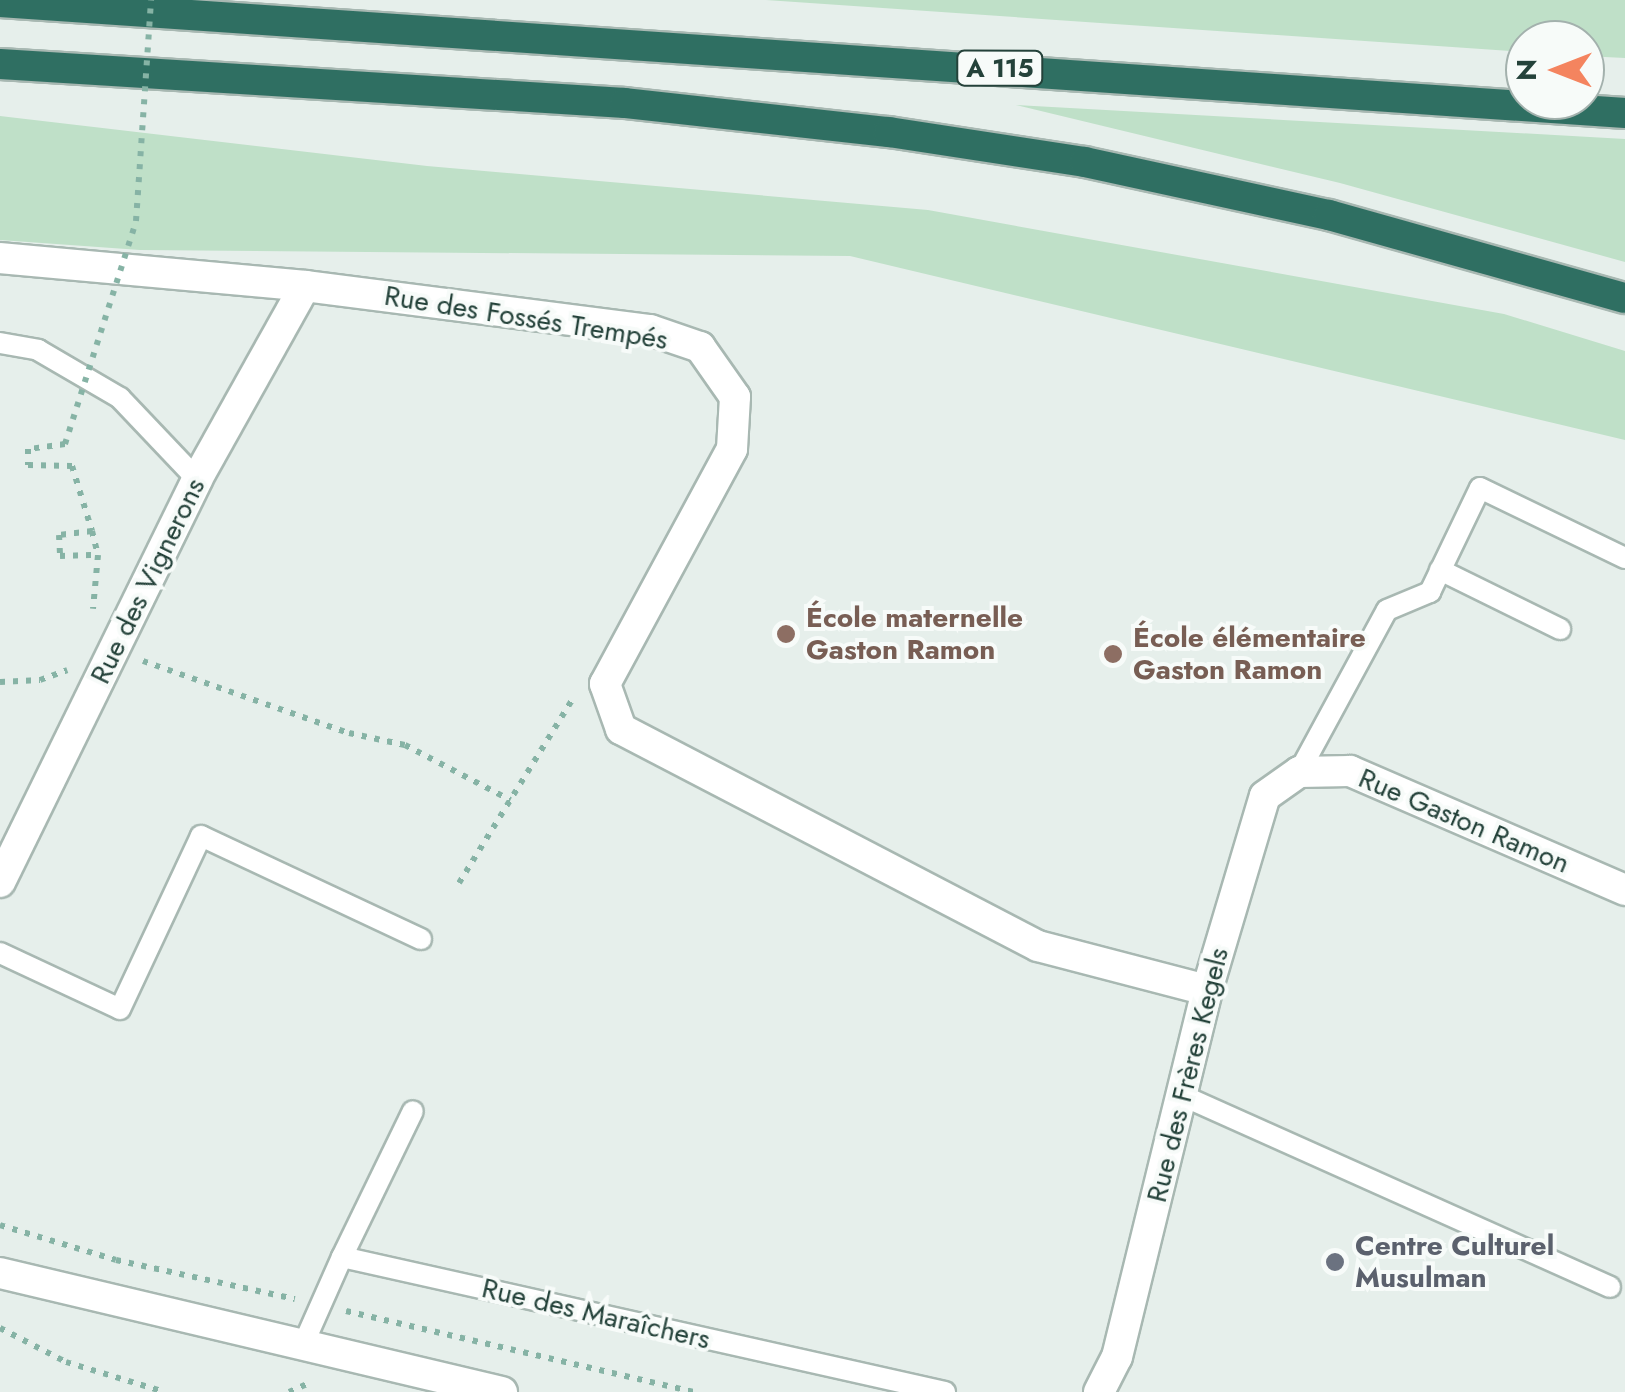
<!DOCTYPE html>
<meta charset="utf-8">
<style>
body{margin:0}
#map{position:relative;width:1625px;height:1392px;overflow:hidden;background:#e6efeb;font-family:Jost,sans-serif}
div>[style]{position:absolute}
.green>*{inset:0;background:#bfe0c8}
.path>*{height:6px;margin-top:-3px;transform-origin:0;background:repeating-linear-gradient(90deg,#86b3a5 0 5px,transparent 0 13px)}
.roads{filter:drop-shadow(2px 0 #a8b8b2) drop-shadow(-2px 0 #a8b8b2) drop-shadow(0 2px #a8b8b2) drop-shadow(0 -2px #a8b8b2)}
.lane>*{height:20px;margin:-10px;padding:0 10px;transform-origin:10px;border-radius:10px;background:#fff}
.street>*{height:30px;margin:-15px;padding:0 15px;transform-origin:15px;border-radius:15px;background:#fff}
.secondary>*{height:30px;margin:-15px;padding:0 15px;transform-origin:15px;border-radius:15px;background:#fff}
.highway>*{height:30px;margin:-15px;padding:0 15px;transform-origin:15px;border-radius:15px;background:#2f6f62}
.path-bridge>*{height:6px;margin-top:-3px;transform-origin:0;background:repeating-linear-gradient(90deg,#86b3a5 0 5px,transparent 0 13px)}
.dots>*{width:28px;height:28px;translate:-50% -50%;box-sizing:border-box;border:5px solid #f7fbf9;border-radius:50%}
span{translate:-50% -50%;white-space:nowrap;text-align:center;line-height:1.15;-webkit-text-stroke:8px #f7fbf9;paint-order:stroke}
.shield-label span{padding:2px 8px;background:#f7fbf9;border:2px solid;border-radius:8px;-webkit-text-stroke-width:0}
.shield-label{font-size:25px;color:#24423a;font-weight:700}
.street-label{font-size:28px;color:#24423a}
.education-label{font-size:28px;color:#785e54;font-weight:700}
.left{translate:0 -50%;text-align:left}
.worship-label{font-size:28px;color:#5b616d;font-weight:700}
.north{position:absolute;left:1505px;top:20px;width:100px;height:100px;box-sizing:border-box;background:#f7fbf9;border:2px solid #a3b1ad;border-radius:50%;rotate:270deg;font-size:28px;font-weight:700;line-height:40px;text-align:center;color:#24423a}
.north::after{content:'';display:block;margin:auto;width:35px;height:45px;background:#f4845f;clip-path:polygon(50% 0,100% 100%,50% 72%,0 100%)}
</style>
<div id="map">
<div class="green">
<i style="clip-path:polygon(766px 0,1625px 0,1625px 58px,1585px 56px,1585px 40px,1525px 40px,1525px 52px)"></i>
<i style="clip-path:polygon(1016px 105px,1625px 139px,1625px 262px,1340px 183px)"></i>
<i style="clip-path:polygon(0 116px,427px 166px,928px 210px,1504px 314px,1625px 351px,1625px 440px,850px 256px,140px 250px,0 240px)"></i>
</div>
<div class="path">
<i style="left:65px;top:444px;width:37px;rotate:172deg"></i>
<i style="left:28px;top:449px;width:16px;rotate:90deg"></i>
<i style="left:28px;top:465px;width:44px;rotate:1.3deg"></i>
<i style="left:72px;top:466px;width:68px;rotate:72.9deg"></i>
<i style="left:92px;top:531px;width:33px;rotate:173deg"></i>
<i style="left:59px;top:535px;width:21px;rotate:87deg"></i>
<i style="left:60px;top:556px;width:38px;rotate:-2deg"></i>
<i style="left:98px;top:555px;width:54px;rotate:95.3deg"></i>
<i style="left:92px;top:531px;width:25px;rotate:76deg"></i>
<i style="left:143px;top:661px;width:218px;rotate:19.3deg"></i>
<i style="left:349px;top:733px;width:57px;rotate:12.1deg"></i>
<i style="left:405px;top:745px;width:119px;rotate:27.6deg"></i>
<i style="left:0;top:682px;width:40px;rotate:-2.9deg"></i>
<i style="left:40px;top:680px;width:29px;rotate:-20deg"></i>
<i style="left:459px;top:883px;width:215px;rotate:-58.3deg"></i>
<i style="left:0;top:1225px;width:121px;rotate:16.8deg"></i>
<i style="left:116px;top:1260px;width:183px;rotate:12.3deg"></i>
<i style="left:346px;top:1311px;width:358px;rotate:13.1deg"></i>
<i style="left:0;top:1328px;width:74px;rotate:27.3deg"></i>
<i style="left:66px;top:1362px;width:103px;rotate:16.9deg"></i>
<i style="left:289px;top:1392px;width:24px;rotate:-24deg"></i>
</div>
<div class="roads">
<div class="lane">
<i style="left:0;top:343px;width:39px;rotate:10deg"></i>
<i style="left:38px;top:350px;width:95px;rotate:30.3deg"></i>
<i style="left:120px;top:398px;width:112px;rotate:46.5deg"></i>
<i style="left:1440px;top:570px;width:134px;rotate:26.2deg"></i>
<i style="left:1299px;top:772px;width:184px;rotate:-61.5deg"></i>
<i style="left:1387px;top:610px;width:47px;rotate:-22.7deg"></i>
<i style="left:1430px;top:592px;width:115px;rotate:-64.3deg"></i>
<i style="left:1480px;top:488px;width:161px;rotate:25.8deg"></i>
<i style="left:0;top:953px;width:132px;rotate:25deg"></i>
<i style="left:120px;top:1009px;width:191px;rotate:-64.9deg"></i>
<i style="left:201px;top:836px;width:243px;rotate:25.1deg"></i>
<i style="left:1181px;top:1095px;width:470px;rotate:24.1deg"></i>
<i style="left:342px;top:1257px;width:162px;rotate:-64.1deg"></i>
<i style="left:303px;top:1345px;width:96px;rotate:-66.1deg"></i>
<i style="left:342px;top:1257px;width:618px;rotate:12.62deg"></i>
</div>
<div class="street">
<i style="left:0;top:258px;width:306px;rotate:5.2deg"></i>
<i style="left:305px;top:286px;width:348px;rotate:7.3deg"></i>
<i style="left:650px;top:330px;width:53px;rotate:18.8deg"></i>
<i style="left:700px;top:347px;width:61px;rotate:55deg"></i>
<i style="left:735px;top:397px;width:52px;rotate:93.3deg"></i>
<i style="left:732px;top:449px;width:267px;rotate:118.4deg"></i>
<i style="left:605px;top:684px;width:48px;rotate:70.4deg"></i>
<i style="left:621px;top:729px;width:470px;rotate:27.5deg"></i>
<i style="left:1038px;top:946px;width:175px;rotate:14.6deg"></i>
<i style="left:0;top:882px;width:449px;rotate:-63.9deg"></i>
<i style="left:197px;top:479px;width:221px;rotate:-60.8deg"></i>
<i style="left:1099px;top:1392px;width:39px;rotate:-63deg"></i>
<i style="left:1117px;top:1357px;width:378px;rotate:-76.2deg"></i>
<i style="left:1207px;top:990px;width:202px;rotate:-73.4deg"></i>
<i style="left:1265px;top:796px;width:42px;rotate:-35.2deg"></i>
<i style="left:1299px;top:772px;width:51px;rotate:-1.1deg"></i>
<i style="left:1350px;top:771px;width:300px;rotate:23.4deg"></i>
</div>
<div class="secondary">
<i style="left:0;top:1273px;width:516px;rotate:13.34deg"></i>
</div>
<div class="highway">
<i style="left:0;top:2px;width:1629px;rotate:3.91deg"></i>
<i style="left:0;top:64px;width:626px;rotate:3.57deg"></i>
<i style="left:625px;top:103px;width:266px;rotate:6.3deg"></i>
<i style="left:889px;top:132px;width:198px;rotate:8.7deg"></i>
<i style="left:1085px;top:162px;width:250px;rotate:12.3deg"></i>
<i style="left:1329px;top:215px;width:307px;rotate:15.7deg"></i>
</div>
</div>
<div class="path-bridge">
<i style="left:65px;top:444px;width:234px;rotate:-72.3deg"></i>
<i style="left:136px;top:221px;width:222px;rotate:-86.1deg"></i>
</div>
<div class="dots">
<i style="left:786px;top:634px;background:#8d6e63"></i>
<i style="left:1113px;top:654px;background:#8d6e63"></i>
<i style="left:1335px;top:1262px;background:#6b7280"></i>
</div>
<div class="shield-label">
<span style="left:1000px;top:68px">A 115</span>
</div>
<div class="street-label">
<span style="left:526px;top:318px;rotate:9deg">Rue des Fossés Trempés</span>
<span style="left:148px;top:581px;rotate:-64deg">Rue des Vignerons</span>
<span style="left:1464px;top:821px;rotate:23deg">Rue Gaston Ramon</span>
<span style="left:1188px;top:1075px;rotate:-76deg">Rue des Frères Kegels</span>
<span style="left:596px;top:1314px;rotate:13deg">Rue des Maraîchers</span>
</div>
<div class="education-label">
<span class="left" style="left:806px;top:634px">École maternelle<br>Gaston Ramon</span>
<span class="left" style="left:1133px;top:654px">École élémentaire<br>Gaston Ramon</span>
</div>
<div class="worship-label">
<span class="left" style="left:1355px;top:1262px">Centre Culturel<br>Musulman</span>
</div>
<div class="north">N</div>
</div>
